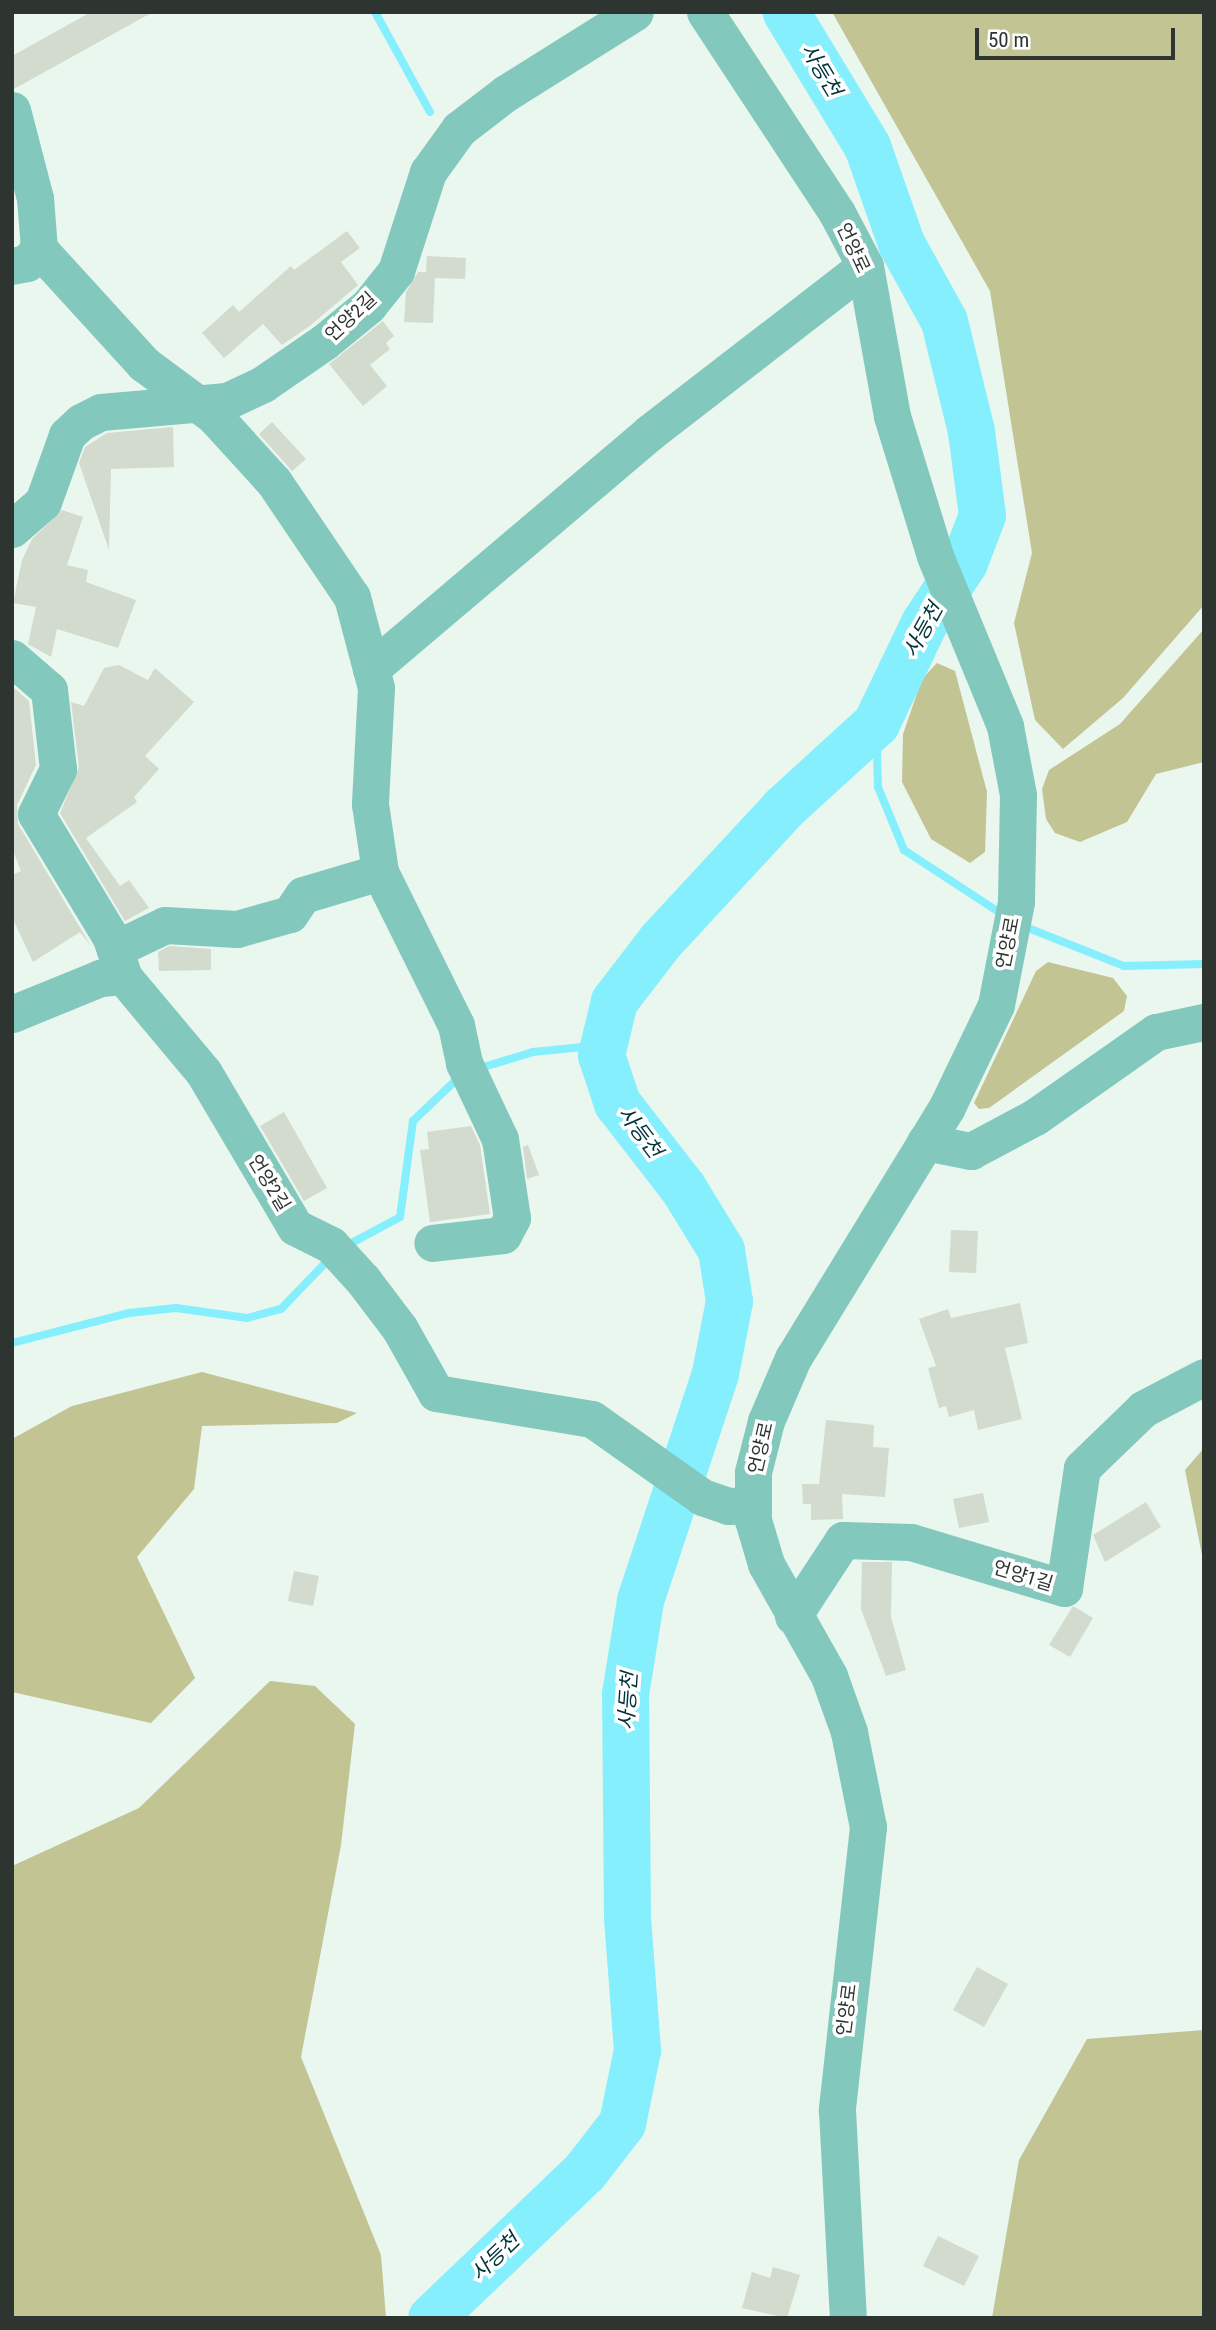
<!DOCTYPE html>
<meta charset="utf-8">
<style>
body{margin:0}
#map{position:relative;width:1216px;height:2330px;overflow:hidden;background:#e9f7ee;font-family:"Roboto Condensed","Noto Sans KR",sans-serif}
div>[style]{position:absolute}
.green>*{inset:0;background:#c2c493}
.stream>*{height:8px;margin:-4px;padding:0 4px;transform-origin:4px;border-radius:4px;background:#85effd}
.river>*{height:47px;margin:-23.5px;padding:0 23.5px;transform-origin:23.5px;border-radius:23.5px;background:#85effd}
.building>*{inset:0;background:#d2dbce}
.minor>*{height:37px;margin:-18.5px;padding:0 18.5px;transform-origin:18.5px;border-radius:18.5px;background:#83c8bd}
span{translate:-50% -50%;white-space:nowrap;text-align:center;line-height:1.15;-webkit-text-stroke:7px #fff;paint-order:stroke}
.street-label{font-size:19px;color:#2e3430}
.water-label{font-size:21px;color:#003339;font-style:italic}
.frame{position:absolute;inset:0;border:14px solid #2e3430;pointer-events:none}
.scale{position:absolute;left:975px;top:28px;width:200px;height:32px;box-sizing:border-box;border:4px solid #2e3430;border-top:0;padding-left:9px;font-size:21px;line-height:24px;white-space:nowrap;color:#2e3430;-webkit-text-stroke:5px #fff;paint-order:stroke}
</style>
<div id="map">
<div class="green">
<i style="clip-path:polygon(832px 12px,1204px 12px,1204px 605px,1123px 698px,1063px 749px,1035px 720px,1014px 623px,1032px 553px,990px 291px)"></i>
<i style="clip-path:polygon(1204px 629px,1204px 762px,1156px 774px,1127px 822px,1080px 842px,1055px 833px,1046px 819px,1042px 789px,1049px 770px,1120px 724px)"></i>
<i style="clip-path:polygon(937px 663px,955px 671px,987px 792px,985px 852px,970px 863px,931px 839px,902px 782px,903px 734px,922px 679px)"></i>
<i style="clip-path:polygon(1048px 962px,1113px 978px,1127px 996px,1124px 1011px,989px 1108px,979px 1109px,974px 1103px,1036px 971px)"></i>
<i style="clip-path:polygon(202px 1372px,357px 1413px,337px 1423px,202px 1426px,194px 1489px,137px 1557px,195px 1678px,151px 1723px,12px 1692px,12px 1439px,72px 1406px)"></i>
<i style="clip-path:polygon(1204px 1448px,1204px 1565px,1185px 1470px)"></i>
<i style="clip-path:polygon(270px 1681px,315px 1686px,355px 1724px,341px 1845px,301px 2057px,381px 2255px,386px 2318px,12px 2318px,12px 1866px,139px 1808px)"></i>
<i style="clip-path:polygon(1204px 2030px,1204px 2318px,992px 2318px,1019px 2160px,1087px 2039px)"></i>
</div>
<div class="stream">
<i style="left:375px;top:12px;width:114px;rotate:61.2deg"></i>
<i style="left:876px;top:723px;width:64px;rotate:88.2deg"></i>
<i style="left:878px;top:787px;width:68px;rotate:67.6deg"></i>
<i style="left:904px;top:850px;width:121px;rotate:33.2deg"></i>
<i style="left:1023px;top:926px;width:109px;rotate:21.6deg"></i>
<i style="left:1124px;top:966px;width:80px;rotate:-1.4deg"></i>
<i style="left:477px;top:1069px;width:59px;rotate:-16.9deg"></i>
<i style="left:533px;top:1052px;width:70px;rotate:-5.7deg"></i>
<i style="left:346px;top:1246px;width:61px;rotate:-28.2deg"></i>
<i style="left:400px;top:1217px;width:97px;rotate:-82.3deg"></i>
<i style="left:413px;top:1121px;width:64px;rotate:-43.7deg"></i>
<i style="left:12px;top:1343px;width:121px;rotate:-14.4deg"></i>
<i style="left:129px;top:1313px;width:47px;rotate:-6.1deg"></i>
<i style="left:176px;top:1308px;width:72px;rotate:8deg"></i>
<i style="left:247px;top:1318px;width:35px;rotate:-15deg"></i>
<i style="left:281px;top:1309px;width:71px;rotate:-46.1deg"></i>
</div>
<div class="river">
<i style="left:431px;top:2318px;width:211px;rotate:-43.7deg"></i>
<i style="left:584px;top:2172px;width:62px;rotate:-52.2deg"></i>
<i style="left:622px;top:2123px;width:75px;rotate:-78.4deg"></i>
<i style="left:637px;top:2050px;width:134px;rotate:-94.3deg"></i>
<i style="left:627px;top:1916px;width:222px;rotate:-90.5deg"></i>
<i style="left:625px;top:1694px;width:95px;rotate:-80.9deg"></i>
<i style="left:640px;top:1600px;width:239px;rotate:-71.7deg"></i>
<i style="left:715px;top:1373px;width:73px;rotate:-79deg"></i>
<i style="left:729px;top:1301px;width:52px;rotate:-98.9deg"></i>
<i style="left:721px;top:1250px;width:73px;rotate:-121.5deg"></i>
<i style="left:683px;top:1188px;width:108px;rotate:-127.8deg"></i>
<i style="left:617px;top:1103px;width:51px;rotate:-108.4deg"></i>
<i style="left:601px;top:1055px;width:56px;rotate:-76.5deg"></i>
<i style="left:614px;top:1001px;width:76px;rotate:-52.5deg"></i>
<i style="left:660px;top:941px;width:181px;rotate:-47.2deg"></i>
<i style="left:783px;top:808px;width:126px;rotate:-42.4deg"></i>
<i style="left:876px;top:723px;width:111px;rotate:-64.4deg"></i>
<i style="left:924px;top:623px;width:73px;rotate:-56.7deg"></i>
<i style="left:964px;top:562px;width:50px;rotate:-69deg"></i>
<i style="left:982px;top:515px;width:85px;rotate:-97.5deg"></i>
<i style="left:971px;top:431px;width:113px;rotate:-103.8deg"></i>
<i style="left:944px;top:321px;width:89px;rotate:-118.9deg"></i>
<i style="left:901px;top:243px;width:103px;rotate:-109.3deg"></i>
<i style="left:867px;top:146px;width:157px;rotate:-121.2deg"></i>
</div>
<div class="building">
<i style="clip-path:polygon(91px 12px,153px 12px,12px 90px,12px 56px)"></i>
<i style="clip-path:polygon(347px 231px,360px 248px,341px 262px,358px 285px,311px 325px,282px 345px,263px 324px,224px 358px,202px 333px,233px 305px,239px 312px,291px 266px,294px 270px)"></i>
<i style="clip-path:polygon(427px 256px,466px 258px,465px 279px,435px 278px,433px 323px,404px 322px,406px 292px,418px 272px,426px 272px)"></i>
<i style="clip-path:polygon(383px 321px,394px 336px,386px 343px,390px 349px,370px 365px,387px 386px,363px 406px,329px 364px)"></i>
<i style="clip-path:polygon(272px 422px,306px 459px,292px 471px,259px 434px)"></i>
<i style="clip-path:polygon(173px 427px,174px 467px,111px 469px,109px 550px,79px 463px,85px 447px,107px 433px)"></i>
<i style="clip-path:polygon(62px 510px,83px 517px,67px 565px,88px 570px,86px 582px,136px 600px,118px 648px,57px 629px,51px 657px,28px 644px,36px 607px,13px 603px,22px 560px,32px 539px)"></i>
<i style="clip-path:polygon(119px 665px,148px 680px,155px 668px,194px 702px,145px 756px,159px 769px,134px 797px,137px 802px,86px 838px,120px 886px,129px 880px,149px 908px,125px 921px,60px 813px,79px 767px,71px 702px,84px 706px,104px 668px)"></i>
<i style="clip-path:polygon(12px 686px,29px 701px,36px 765px,17px 805px,18px 824px,91px 946px,80px 932px,33px 962px,12px 917px,12px 875px,21px 871px,12px 848px)"></i>
<i style="clip-path:polygon(169px 946px,211px 949px,211px 970px,159px 971px,158px 952px)"></i>
<i style="clip-path:polygon(284px 1112px,327px 1188px,304px 1201px,260px 1126px)"></i>
<i style="clip-path:polygon(471px 1126px,480px 1145px,490px 1214px,430px 1222px,420px 1150px,429px 1149px,427px 1132px)"></i>
<i style="clip-path:polygon(528px 1145px,539px 1175px,527px 1179px,523px 1147px)"></i>
<i style="clip-path:polygon(951px 1230px,978px 1231px,976px 1273px,949px 1272px)"></i>
<i style="clip-path:polygon(1020px 1303px,1028px 1343px,1005px 1348px,1022px 1419px,978px 1430px,974px 1410px,949px 1417px,946px 1406px,939px 1408px,928px 1368px,936px 1366px,919px 1319px,948px 1309px,951px 1318px)"></i>
<i style="clip-path:polygon(826px 1420px,874px 1425px,873px 1447px,889px 1448px,885px 1497px,842px 1494px,843px 1519px,811px 1520px,811px 1504px,803px 1504px,802px 1484px,819px 1484px)"></i>
<i style="clip-path:polygon(983px 1493px,989px 1522px,959px 1528px,953px 1499px)"></i>
<i style="clip-path:polygon(1146px 1502px,1161px 1527px,1105px 1562px,1093px 1535px)"></i>
<i style="clip-path:polygon(862px 1562px,892px 1562px,891px 1617px,906px 1670px,886px 1676px,861px 1609px)"></i>
<i style="clip-path:polygon(294px 1571px,319px 1576px,313px 1606px,288px 1601px)"></i>
<i style="clip-path:polygon(1073px 1606px,1093px 1618px,1070px 1657px,1049px 1645px)"></i>
<i style="clip-path:polygon(977px 1967px,1008px 1984px,984px 2027px,953px 2010px)"></i>
<i style="clip-path:polygon(938px 2236px,979px 2256px,964px 2286px,923px 2266px)"></i>
<i style="clip-path:polygon(773px 2267px,800px 2275px,787px 2318px,742px 2308px,752px 2272px,770px 2278px)"></i>
</div>
<div class="minor">
<i style="left:705px;top:12px;width:240px;rotate:56.7deg"></i>
<i style="left:837px;top:213px;width:60px;rotate:62.2deg"></i>
<i style="left:865px;top:266px;width:152px;rotate:79.8deg"></i>
<i style="left:892px;top:416px;width:146px;rotate:72.9deg"></i>
<i style="left:935px;top:556px;width:184px;rotate:67.6deg"></i>
<i style="left:1005px;top:726px;width:70px;rotate:79.3deg"></i>
<i style="left:1018px;top:795px;width:107px;rotate:91.1deg"></i>
<i style="left:1016px;top:902px;width:105px;rotate:101deg"></i>
<i style="left:996px;top:1005px;width:113px;rotate:115.7deg"></i>
<i style="left:947px;top:1107px;width:294px;rotate:121.5deg"></i>
<i style="left:793px;top:1358px;width:69px;rotate:113.2deg"></i>
<i style="left:766px;top:1421px;width:53px;rotate:104.3deg"></i>
<i style="left:753px;top:1472px;width:48px;rotate:90deg"></i>
<i style="left:753px;top:1520px;width:46px;rotate:73.5deg"></i>
<i style="left:766px;top:1564px;width:129px;rotate:60.6deg"></i>
<i style="left:829px;top:1676px;width:59px;rotate:70.3deg"></i>
<i style="left:849px;top:1732px;width:97px;rotate:78.7deg"></i>
<i style="left:868px;top:1827px;width:285px;rotate:96.3deg"></i>
<i style="left:837px;top:2110px;width:208px;rotate:87deg"></i>
<i style="left:12px;top:110px;width:91px;rotate:75.4deg"></i>
<i style="left:35px;top:198px;width:51px;rotate:85.5deg"></i>
<i style="left:39px;top:249px;width:18px;rotate:131deg"></i>
<i style="left:27px;top:263px;width:15px;rotate:169deg"></i>
<i style="left:39px;top:249px;width:156px;rotate:47.6deg"></i>
<i style="left:144px;top:364px;width:87px;rotate:36.6deg"></i>
<i style="left:214px;top:416px;width:89px;rotate:47.7deg"></i>
<i style="left:274px;top:482px;width:139px;rotate:55.9deg"></i>
<i style="left:352px;top:597px;width:94px;rotate:75.2deg"></i>
<i style="left:376px;top:688px;width:116px;rotate:93deg"></i>
<i style="left:370px;top:804px;width:69px;rotate:81.6deg"></i>
<i style="left:380px;top:872px;width:171px;rotate:63.6deg"></i>
<i style="left:456px;top:1025px;width:39px;rotate:78deg"></i>
<i style="left:464px;top:1063px;width:84px;rotate:64.7deg"></i>
<i style="left:500px;top:1139px;width:80px;rotate:81.4deg"></i>
<i style="left:512px;top:1218px;width:19px;rotate:118deg"></i>
<i style="left:503px;top:1235px;width:71px;rotate:173.6deg"></i>
<i style="left:12px;top:529px;width:41px;rotate:-41.1deg"></i>
<i style="left:43px;top:502px;width:71px;rotate:-70.3deg"></i>
<i style="left:67px;top:435px;width:19px;rotate:-43deg"></i>
<i style="left:81px;top:422px;width:22px;rotate:-27deg"></i>
<i style="left:101px;top:412px;width:126px;rotate:-5deg"></i>
<i style="left:227px;top:401px;width:40px;rotate:-25deg"></i>
<i style="left:263px;top:384px;width:74px;rotate:-34.5deg"></i>
<i style="left:324px;top:342px;width:57px;rotate:-39.3deg"></i>
<i style="left:368px;top:306px;width:45px;rotate:-51.3deg"></i>
<i style="left:396px;top:271px;width:104px;rotate:-72.1deg"></i>
<i style="left:428px;top:172px;width:53px;rotate:-54.2deg"></i>
<i style="left:459px;top:129px;width:59px;rotate:-37.5deg"></i>
<i style="left:506px;top:93px;width:152px;rotate:-32.1deg"></i>
<i style="left:12px;top:658px;width:49px;rotate:40.9deg"></i>
<i style="left:49px;top:690px;width:80px;rotate:83.5deg"></i>
<i style="left:58px;top:769px;width:50px;rotate:116.1deg"></i>
<i style="left:36px;top:814px;width:145px;rotate:58.8deg"></i>
<i style="left:111px;top:938px;width:40px;rotate:72deg"></i>
<i style="left:123px;top:976px;width:126px;rotate:50.1deg"></i>
<i style="left:204px;top:1073px;width:179px;rotate:59.4deg"></i>
<i style="left:295px;top:1227px;width:40px;rotate:26.6deg"></i>
<i style="left:331px;top:1245px;width:47px;rotate:47.6deg"></i>
<i style="left:363px;top:1280px;width:61px;rotate:52.9deg"></i>
<i style="left:400px;top:1329px;width:73px;rotate:60.6deg"></i>
<i style="left:436px;top:1393px;width:158px;rotate:9.5deg"></i>
<i style="left:592px;top:1419px;width:135px;rotate:35.3deg"></i>
<i style="left:702px;top:1497px;width:28px;rotate:19deg"></i>
<i style="left:728px;top:1506px;width:25px;rotate:-2deg"></i>
<i style="left:371px;top:669px;width:365px;rotate:-40.3deg"></i>
<i style="left:649px;top:433px;width:273px;rotate:-37.7deg"></i>
<i style="left:115px;top:949px;width:55px;rotate:-25.6deg"></i>
<i style="left:165px;top:925px;width:72px;rotate:3.2deg"></i>
<i style="left:237px;top:929px;width:55px;rotate:-15.8deg"></i>
<i style="left:290px;top:914px;width:23px;rotate:-56deg"></i>
<i style="left:303px;top:895px;width:80px;rotate:-16.6deg"></i>
<i style="left:12px;top:1014px;width:95px;rotate:-22.2deg"></i>
<i style="left:100px;top:978px;width:23px;rotate:-5deg"></i>
<i style="left:925px;top:1142px;width:47px;rotate:11.1deg"></i>
<i style="left:971px;top:1151px;width:72px;rotate:-28deg"></i>
<i style="left:1035px;top:1117px;width:148px;rotate:-35.1deg"></i>
<i style="left:1156px;top:1032px;width:49px;rotate:-11.8deg"></i>
<i style="left:793px;top:1616px;width:91px;rotate:-56.7deg"></i>
<i style="left:843px;top:1540px;width:68px;rotate:1.7deg"></i>
<i style="left:911px;top:1542px;width:160px;rotate:16.7deg"></i>
<i style="left:1064px;top:1588px;width:121px;rotate:-81.5deg"></i>
<i style="left:1082px;top:1468px;width:85px;rotate:-44deg"></i>
<i style="left:1143px;top:1409px;width:69px;rotate:-27.7deg"></i>
</div>
<div class="street-label">
<span style="left:853px;top:248px;rotate:65deg">언양로</span>
<span style="left:351px;top:317px;rotate:-43deg">언양2길</span>
<span style="left:1008px;top:943px;rotate:-79deg">언양로</span>
<span style="left:269px;top:1183px;rotate:59deg">언양2길</span>
<span style="left:761px;top:1448px;rotate:-77deg">언양로</span>
<span style="left:1023px;top:1576px;rotate:17deg">언양1길</span>
<span style="left:847px;top:2010px;rotate:-83deg">언양로</span>
</div>
<div class="water-label">
<span style="left:821px;top:70px;rotate:59deg">사등천</span>
<span style="left:923px;top:630px;rotate:-61deg">사등천</span>
<span style="left:640px;top:1132px;rotate:53deg">사등천</span>
<span style="left:628px;top:1701px;rotate:-86deg">사등천</span>
<span style="left:495px;top:2257px;rotate:-44deg">사등천</span>
</div>
<div class="frame"></div>
<div class="scale">50 m</div>
</div>
